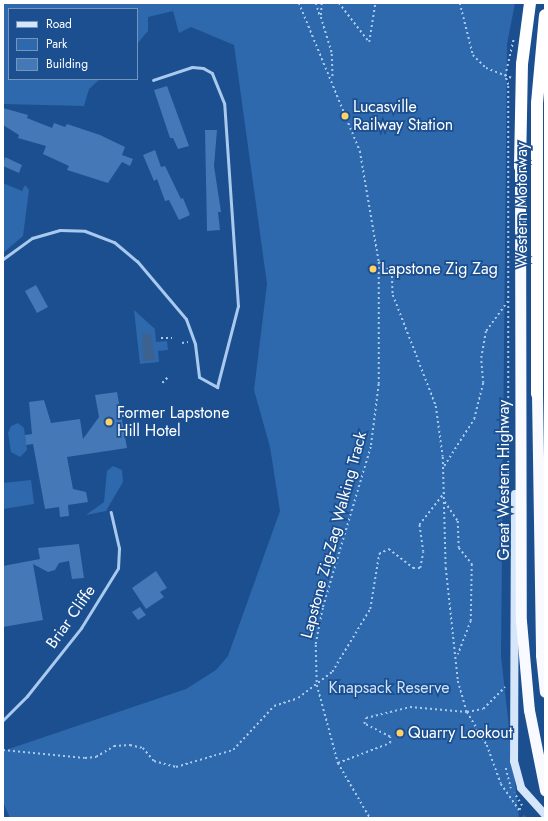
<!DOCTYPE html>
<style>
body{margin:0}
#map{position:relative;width:548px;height:821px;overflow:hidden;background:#1b4f8f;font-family:Jost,sans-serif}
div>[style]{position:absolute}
.green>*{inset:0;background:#2e69ad}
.water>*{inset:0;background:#3c6290}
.stream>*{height:2.5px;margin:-1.25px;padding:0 1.25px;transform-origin:1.25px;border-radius:1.25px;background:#3c6290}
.building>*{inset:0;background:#4478b7}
.path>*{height:1.5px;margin-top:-0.75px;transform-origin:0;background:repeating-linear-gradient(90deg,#a9c9ee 0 2px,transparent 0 5px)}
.service>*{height:3px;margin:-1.5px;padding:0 1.5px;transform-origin:1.5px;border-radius:1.5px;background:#a9c9ee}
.secondary>*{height:8px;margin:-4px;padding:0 4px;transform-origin:4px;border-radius:4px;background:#d6e6fa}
.trunk>*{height:11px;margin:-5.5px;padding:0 5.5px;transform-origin:5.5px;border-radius:5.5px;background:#f8faff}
.motorway>*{height:12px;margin:-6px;padding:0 6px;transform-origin:6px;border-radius:6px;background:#fff}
.dots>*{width:11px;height:11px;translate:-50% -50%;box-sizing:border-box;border:2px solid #1b4f8f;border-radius:50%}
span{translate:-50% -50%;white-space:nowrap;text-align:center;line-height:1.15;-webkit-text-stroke:3.5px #1b4f8f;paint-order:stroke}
.poi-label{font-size:16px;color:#fff}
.left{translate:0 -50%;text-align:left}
.street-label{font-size:16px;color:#fff}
.park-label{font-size:16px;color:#cfe3fa}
.frame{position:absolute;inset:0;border:4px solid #fff;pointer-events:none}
.legend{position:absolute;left:8px;top:8px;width:130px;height:72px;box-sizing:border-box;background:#1b4f8f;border:1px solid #7695bc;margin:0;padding:5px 7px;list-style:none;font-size:12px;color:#fff}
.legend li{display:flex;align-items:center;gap:8px;height:20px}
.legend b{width:20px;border:1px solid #7695bc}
</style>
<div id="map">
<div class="green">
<i style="clip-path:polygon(3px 3px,515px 3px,507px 44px,501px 656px,519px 818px,10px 818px,3px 802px,3px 751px,186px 689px,216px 670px,228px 656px,280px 511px,270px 447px,254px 390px,267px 284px,234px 45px,191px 27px,179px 33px,173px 11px,148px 17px,148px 31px,137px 44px,137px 9px,9px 9px,9px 79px,100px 79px,89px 89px,84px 106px,3px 104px)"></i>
<i style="clip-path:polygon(3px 183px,22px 191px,25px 185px,29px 190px,23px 236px,3px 253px)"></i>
<i style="clip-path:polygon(134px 310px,155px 329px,156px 342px,167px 341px,168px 350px,158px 351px,159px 362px,140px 364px)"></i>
<i style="clip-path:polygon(18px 423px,24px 428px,27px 450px,20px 457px,11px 452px,8px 433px,11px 426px)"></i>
<i style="clip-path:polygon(113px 466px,122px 470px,123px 482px,106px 511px,86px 515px,104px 502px,107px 471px)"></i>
<i style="clip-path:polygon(31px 480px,34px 504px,3px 509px,3px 483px)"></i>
</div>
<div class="water">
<i style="clip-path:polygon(151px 333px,155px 360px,143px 361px,142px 334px)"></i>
</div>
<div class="stream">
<i style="left:524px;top:816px;width:2px;rotate:63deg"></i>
</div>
<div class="building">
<i style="clip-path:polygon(167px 86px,189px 146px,178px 149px,173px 138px,170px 138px,154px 90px)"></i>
<i style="clip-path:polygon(3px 108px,28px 115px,27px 118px,52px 128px,54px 123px,65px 127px,67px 124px,100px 135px,125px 147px,122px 155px,133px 159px,130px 166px,122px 162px,108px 183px,67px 170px,69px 166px,43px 154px,46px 146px,18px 138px,19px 135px,3px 125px)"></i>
<i style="clip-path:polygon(205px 130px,217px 130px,214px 166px,221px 212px,218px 212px,220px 230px,207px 231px)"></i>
<i style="clip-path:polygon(155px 150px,161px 167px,165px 166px,181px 199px,183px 198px,190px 215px,179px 220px,169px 200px,165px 201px,157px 179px,154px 181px,143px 155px)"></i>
<i style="clip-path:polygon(5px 157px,22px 165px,19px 173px,3px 166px)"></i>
<i style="clip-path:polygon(36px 285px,48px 307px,37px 313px,25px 291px)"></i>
<i style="clip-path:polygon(117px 392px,127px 448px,67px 457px,73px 489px,86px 492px,88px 502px,68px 505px,69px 516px,60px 517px,59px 507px,45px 509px,33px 444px,26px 445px,25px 435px,32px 434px,29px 402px,44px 400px,51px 423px,80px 419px,83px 439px,99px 417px,95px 395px)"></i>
<i style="clip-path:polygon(79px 544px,84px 578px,72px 579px,69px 561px,59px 563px,55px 570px,48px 572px,33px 564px,43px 620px,3px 627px,3px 566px,40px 559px,38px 548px)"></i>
<i style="clip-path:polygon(156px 571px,167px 588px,160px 592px,164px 597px,146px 609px,132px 588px)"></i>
<i style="clip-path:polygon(140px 607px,146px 615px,138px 620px,132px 612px)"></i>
</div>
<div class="path">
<i style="left:299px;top:3px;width:160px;rotate:67.6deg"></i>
<i style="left:360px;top:151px;width:113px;rotate:80.3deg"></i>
<i style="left:379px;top:262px;width:122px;rotate:90deg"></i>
<i style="left:379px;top:384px;width:64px;rotate:97.2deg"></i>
<i style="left:371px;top:447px;width:168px;rotate:106.6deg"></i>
<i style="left:323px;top:608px;width:38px;rotate:101deg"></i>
<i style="left:316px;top:645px;width:40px;rotate:88.6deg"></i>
<i style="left:317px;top:685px;width:81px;rotate:74.9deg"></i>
<i style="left:338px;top:763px;width:64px;rotate:59.8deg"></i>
<i style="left:316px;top:3px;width:14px;rotate:73deg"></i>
<i style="left:322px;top:3px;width:14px;rotate:94deg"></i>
<i style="left:321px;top:17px;width:39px;rotate:73deg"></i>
<i style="left:332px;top:54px;width:24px;rotate:88deg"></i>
<i style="left:339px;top:3px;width:49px;rotate:52.4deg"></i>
<i style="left:369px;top:42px;width:39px;rotate:-81deg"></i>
<i style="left:460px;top:3px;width:54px;rotate:76deg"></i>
<i style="left:473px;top:55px;width:18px;rotate:45deg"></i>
<i style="left:486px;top:68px;width:28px;rotate:21deg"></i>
<i style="left:379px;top:262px;width:16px;rotate:35deg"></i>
<i style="left:392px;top:271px;width:24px;rotate:88deg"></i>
<i style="left:393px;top:295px;width:119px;rotate:68.8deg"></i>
<i style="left:436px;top:406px;width:51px;rotate:82.2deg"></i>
<i style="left:443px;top:457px;width:111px;rotate:88.5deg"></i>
<i style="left:446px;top:568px;width:114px;rotate:83.9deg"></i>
<i style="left:458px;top:681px;width:32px;rotate:74deg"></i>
<i style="left:467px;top:712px;width:39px;rotate:59deg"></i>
<i style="left:487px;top:745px;width:41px;rotate:70.3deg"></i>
<i style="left:501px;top:784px;width:32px;rotate:55deg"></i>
<i style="left:519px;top:810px;width:5px;rotate:-53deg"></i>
<i style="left:522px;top:806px;width:15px;rotate:-122deg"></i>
<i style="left:161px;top:338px;width:11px"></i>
<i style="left:182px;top:343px;width:6px;rotate:-9deg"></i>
<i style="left:162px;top:383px;width:8px;rotate:-45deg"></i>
<i style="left:122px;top:416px;width:13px;rotate:-13deg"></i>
<i style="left:444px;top:466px;width:56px;rotate:-57.4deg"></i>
<i style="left:474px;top:419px;width:37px;rotate:-76deg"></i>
<i style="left:483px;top:383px;width:25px;rotate:-95deg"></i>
<i style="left:481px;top:358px;width:27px;rotate:-80deg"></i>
<i style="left:486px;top:331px;width:37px;rotate:-54deg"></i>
<i style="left:508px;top:488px;width:403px;rotate:-90deg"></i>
<i style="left:508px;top:85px;width:9px;rotate:-108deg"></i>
<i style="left:505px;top:76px;width:39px;rotate:-77deg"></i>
<i style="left:445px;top:502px;width:23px;rotate:56deg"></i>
<i style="left:458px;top:521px;width:27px;rotate:88deg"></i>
<i style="left:459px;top:548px;width:21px;rotate:51deg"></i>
<i style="left:472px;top:564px;width:57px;rotate:91deg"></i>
<i style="left:471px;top:621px;width:36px;rotate:111deg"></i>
<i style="left:3px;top:750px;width:82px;rotate:5.6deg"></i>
<i style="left:85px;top:758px;width:11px;rotate:-5deg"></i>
<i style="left:96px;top:757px;width:21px;rotate:-31deg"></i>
<i style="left:114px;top:746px;width:16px;rotate:-4deg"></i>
<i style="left:130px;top:745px;width:13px;rotate:13deg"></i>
<i style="left:143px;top:748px;width:17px;rotate:50deg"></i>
<i style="left:154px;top:761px;width:23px;rotate:15deg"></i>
<i style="left:176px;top:767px;width:59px;rotate:-16.6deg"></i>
<i style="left:233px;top:750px;width:60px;rotate:-47deg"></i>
<i style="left:274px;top:706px;width:25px;rotate:-18deg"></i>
<i style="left:298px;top:698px;width:43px;rotate:-37.4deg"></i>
<i style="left:332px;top:672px;width:74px;rotate:-58.9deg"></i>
<i style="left:370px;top:609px;width:56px;rotate:-80.7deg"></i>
<i style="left:379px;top:554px;width:11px;rotate:-27deg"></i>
<i style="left:389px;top:549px;width:31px;rotate:38deg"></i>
<i style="left:413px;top:568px;width:7px"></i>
<i style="left:420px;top:568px;width:16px;rotate:-79deg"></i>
<i style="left:423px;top:552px;width:27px;rotate:-98deg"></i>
<i style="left:419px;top:525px;width:41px;rotate:-52deg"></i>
<i style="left:338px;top:763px;width:56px;rotate:-21deg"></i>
<i style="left:390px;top:743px;width:6px;rotate:-90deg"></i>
<i style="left:390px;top:737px;width:29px;rotate:-153deg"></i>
<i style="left:364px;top:724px;width:6px;rotate:-72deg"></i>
<i style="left:366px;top:718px;width:45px;rotate:-14deg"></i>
<i style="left:410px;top:707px;width:57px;rotate:5deg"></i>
<i style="left:467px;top:712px;width:16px;rotate:-11deg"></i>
<i style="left:483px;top:709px;width:31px;rotate:-45deg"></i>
<i style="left:506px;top:768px;width:21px;rotate:76deg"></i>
</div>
<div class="service">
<i style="left:3px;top:259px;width:36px;rotate:-36deg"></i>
<i style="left:32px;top:238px;width:29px;rotate:-16deg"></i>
<i style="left:60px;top:230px;width:25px;rotate:2deg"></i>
<i style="left:85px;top:231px;width:31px;rotate:21deg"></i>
<i style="left:114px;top:242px;width:30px;rotate:40deg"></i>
<i style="left:137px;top:261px;width:76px;rotate:49.8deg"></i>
<i style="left:186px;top:319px;width:27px;rotate:70deg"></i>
<i style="left:195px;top:344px;width:33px;rotate:83deg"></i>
<i style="left:199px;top:377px;width:21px;rotate:29deg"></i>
<i style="left:217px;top:387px;width:84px;rotate:-75.5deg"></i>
<i style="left:238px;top:306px;width:203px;rotate:-93.9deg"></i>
<i style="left:224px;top:103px;width:32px;rotate:-112deg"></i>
<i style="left:212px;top:73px;width:10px;rotate:-151deg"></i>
<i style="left:203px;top:68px;width:11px;rotate:-175deg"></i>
<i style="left:192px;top:67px;width:41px;rotate:161.6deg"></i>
<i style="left:3px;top:720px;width:34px;rotate:-45deg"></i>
<i style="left:27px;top:696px;width:87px;rotate:-51.5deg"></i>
<i style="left:81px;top:628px;width:70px;rotate:-58.3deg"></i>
<i style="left:118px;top:568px;width:20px;rotate:-87deg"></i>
<i style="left:119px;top:548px;width:37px;rotate:-103deg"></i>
</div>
<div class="secondary">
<i style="left:541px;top:465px;width:16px;rotate:75deg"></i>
<i style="left:515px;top:494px;width:267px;rotate:90.2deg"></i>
<i style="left:514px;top:761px;width:28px;rotate:75deg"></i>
<i style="left:521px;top:788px;width:36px;rotate:48deg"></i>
</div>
<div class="trunk">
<i style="left:520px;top:167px;width:454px;rotate:89.9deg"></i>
<i style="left:521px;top:621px;width:89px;rotate:84.9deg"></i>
<i style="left:529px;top:710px;width:82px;rotate:78.7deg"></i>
<i style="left:537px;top:394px;width:261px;rotate:89.1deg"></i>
<i style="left:541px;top:655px;width:37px;rotate:84deg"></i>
</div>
<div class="motorway">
<i style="left:520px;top:167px;width:103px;rotate:-88.9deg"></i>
<i style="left:522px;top:64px;width:62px;rotate:-82.5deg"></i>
<i style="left:537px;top:394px;width:291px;rotate:-90deg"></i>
<i style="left:537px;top:103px;width:88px;rotate:-84.8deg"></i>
</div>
<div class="dots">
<i style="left:345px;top:116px;background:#ffd166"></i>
<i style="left:373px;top:269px;background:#ffd166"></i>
<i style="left:109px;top:422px;background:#ffd166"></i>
<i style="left:400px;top:733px;background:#ffd166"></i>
</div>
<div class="poi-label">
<span class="left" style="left:353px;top:116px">Lucasville<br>Railway Station</span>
<span class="left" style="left:381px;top:269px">Lapstone Zig Zag</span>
<span class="left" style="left:117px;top:422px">Former Lapstone<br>Hill Hotel</span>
<span class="left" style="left:408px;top:733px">Quarry Lookout</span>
</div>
<div class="street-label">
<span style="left:522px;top:205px;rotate:-90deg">Western Motorway</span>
<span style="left:504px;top:480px;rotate:-90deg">Great Western Highway</span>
<span style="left:334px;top:535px;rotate:-75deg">Lapstone Zig-Zag Walking Track</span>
<span style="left:71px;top:617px;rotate:-55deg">Briar Cliffe</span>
</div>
<div class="park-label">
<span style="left:389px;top:688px">Knapsack Reserve</span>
</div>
<div class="frame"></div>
<ul class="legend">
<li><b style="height:5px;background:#d6e6fa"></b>Road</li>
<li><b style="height:11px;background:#2e69ad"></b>Park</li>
<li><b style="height:11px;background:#4478b7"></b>Building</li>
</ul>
</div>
